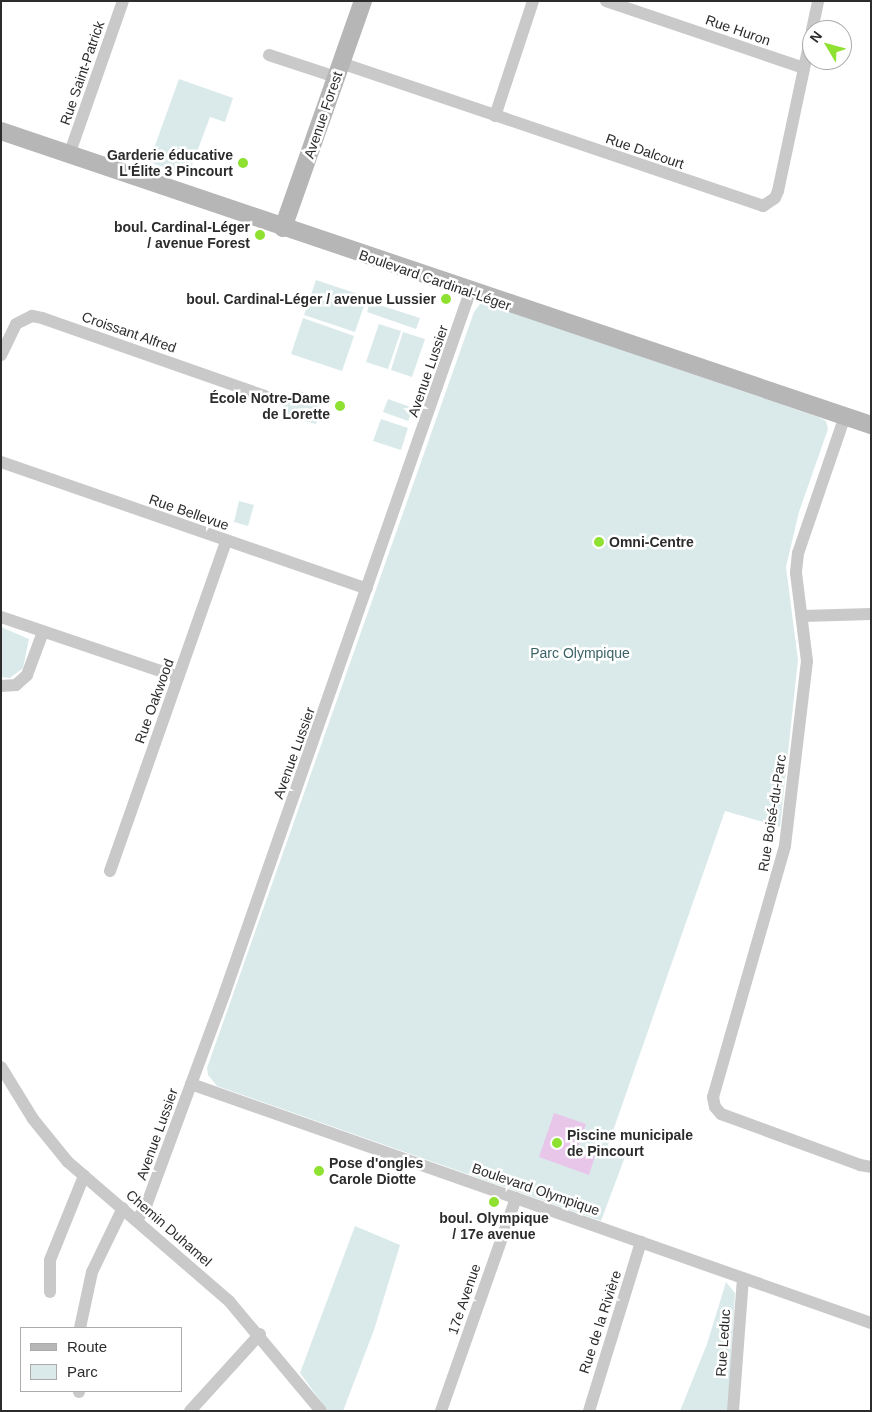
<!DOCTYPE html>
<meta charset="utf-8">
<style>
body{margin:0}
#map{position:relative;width:872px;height:1412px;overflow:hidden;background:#fff;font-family:Helvetica,sans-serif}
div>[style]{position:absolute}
.green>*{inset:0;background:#daeaea}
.water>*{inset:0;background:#e8c6ea}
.street>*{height:12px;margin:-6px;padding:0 6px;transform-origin:6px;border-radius:6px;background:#c9c9c9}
.secondary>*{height:18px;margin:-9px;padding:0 9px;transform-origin:9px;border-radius:9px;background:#b6b6b6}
.dots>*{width:14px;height:14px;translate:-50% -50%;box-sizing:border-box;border:2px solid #fff;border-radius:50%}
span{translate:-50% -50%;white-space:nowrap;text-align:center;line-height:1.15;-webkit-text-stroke:5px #fff;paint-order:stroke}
.street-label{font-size:14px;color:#2c2c2c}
.poi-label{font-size:14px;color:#2c2c2c;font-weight:700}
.right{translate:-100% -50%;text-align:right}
.left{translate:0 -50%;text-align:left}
.park-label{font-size:14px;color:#3b6367}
.frame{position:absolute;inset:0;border:2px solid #2c2c2c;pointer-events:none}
.legend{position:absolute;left:20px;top:1327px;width:162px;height:65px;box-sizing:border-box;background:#fff;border:1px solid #ababab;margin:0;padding:6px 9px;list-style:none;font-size:15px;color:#2c2c2c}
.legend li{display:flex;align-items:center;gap:10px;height:25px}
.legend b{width:25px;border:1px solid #ababab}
.north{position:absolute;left:802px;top:20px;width:50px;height:50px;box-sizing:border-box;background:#fff;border:1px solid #ababab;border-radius:50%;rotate:307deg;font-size:14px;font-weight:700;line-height:20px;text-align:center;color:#2c2c2c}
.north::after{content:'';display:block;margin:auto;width:18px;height:22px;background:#8ee130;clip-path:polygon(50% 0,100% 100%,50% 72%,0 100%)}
</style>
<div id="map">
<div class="green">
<i style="clip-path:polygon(179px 79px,233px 98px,225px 122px,210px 117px,188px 176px,149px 162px)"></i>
<i style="clip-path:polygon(316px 280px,367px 297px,355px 332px,304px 315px)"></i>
<i style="clip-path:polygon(370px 302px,420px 318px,416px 329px,367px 312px)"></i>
<i style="clip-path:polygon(480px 304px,489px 304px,818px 417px,826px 421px,828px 429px,799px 512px,786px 567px,798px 660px,780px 827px,725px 811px,607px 1148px,626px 1154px,601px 1221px,217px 1086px,208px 1075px,207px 1068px,474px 312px)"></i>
<i style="clip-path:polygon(303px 318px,354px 336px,342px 371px,291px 354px)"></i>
<i style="clip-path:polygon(379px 324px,401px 331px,388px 369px,366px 362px)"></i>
<i style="clip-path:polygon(403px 332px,425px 339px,412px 377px,391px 370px)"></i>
<i style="clip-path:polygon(299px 391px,318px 397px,320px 415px,316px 424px,297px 419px,282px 410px,285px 400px)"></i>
<i style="clip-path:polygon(388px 399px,413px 408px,408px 421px,383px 412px)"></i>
<i style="clip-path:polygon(381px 419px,408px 428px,401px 450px,373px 441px)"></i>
<i style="clip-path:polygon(239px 501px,254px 505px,248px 526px,234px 522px)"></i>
<i style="clip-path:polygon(1px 627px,29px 639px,23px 668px,10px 678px,1px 677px)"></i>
<i style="clip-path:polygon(355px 1226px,400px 1245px,374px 1330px,343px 1411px,328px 1411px,300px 1373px)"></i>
<i style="clip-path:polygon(726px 1282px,735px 1293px,728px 1411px,680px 1411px,707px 1344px)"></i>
</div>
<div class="water">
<i style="clip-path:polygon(554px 1113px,586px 1124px,577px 1150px,595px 1156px,589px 1175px,539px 1157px)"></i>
</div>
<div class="street">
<i style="left:606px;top:1px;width:209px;rotate:18.7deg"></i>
<i style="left:812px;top:30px;width:30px;rotate:-78deg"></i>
<i style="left:269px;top:55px;width:71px;rotate:18.2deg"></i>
<i style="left:341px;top:63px;width:446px;rotate:18.7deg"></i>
<i style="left:763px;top:206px;width:14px;rotate:-34deg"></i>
<i style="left:775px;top:198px;width:8px;rotate:-67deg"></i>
<i style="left:778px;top:191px;width:164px;rotate:-78deg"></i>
<i style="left:495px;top:116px;width:121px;rotate:-71.7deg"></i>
<i style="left:69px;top:155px;width:163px;rotate:-70.7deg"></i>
<i style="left:1px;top:355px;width:34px;rotate:-64deg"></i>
<i style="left:16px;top:324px;width:18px;rotate:-27deg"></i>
<i style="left:32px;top:316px;width:10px;rotate:11deg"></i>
<i style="left:42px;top:318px;width:236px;rotate:19.3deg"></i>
<i style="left:845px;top:416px;width:145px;rotate:108.9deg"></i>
<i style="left:798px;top:553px;width:20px;rotate:96deg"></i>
<i style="left:796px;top:573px;width:89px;rotate:82.9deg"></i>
<i style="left:807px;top:661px;width:186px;rotate:96.8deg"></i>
<i style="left:785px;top:846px;width:261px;rotate:106deg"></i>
<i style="left:713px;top:1097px;width:10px;rotate:79deg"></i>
<i style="left:715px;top:1107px;width:9px;rotate:49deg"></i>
<i style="left:721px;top:1114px;width:148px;rotate:20.1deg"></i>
<i style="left:860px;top:1165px;width:11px;rotate:10deg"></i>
<i style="left:1px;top:462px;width:387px;rotate:19.1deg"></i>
<i style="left:803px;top:616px;width:68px;rotate:-1.7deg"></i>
<i style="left:1px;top:617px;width:187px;rotate:18.7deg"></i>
<i style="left:1px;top:686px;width:15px;rotate:-4deg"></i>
<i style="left:16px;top:685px;width:15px;rotate:-42deg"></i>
<i style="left:27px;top:675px;width:46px;rotate:-69.6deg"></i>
<i style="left:110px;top:871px;width:350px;rotate:-70.6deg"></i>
<i style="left:1px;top:1067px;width:61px;rotate:58.4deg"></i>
<i style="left:33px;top:1119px;width:55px;rotate:50.9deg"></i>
<i style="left:68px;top:1162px;width:213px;rotate:40.8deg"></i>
<i style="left:229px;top:1301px;width:143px;rotate:50.1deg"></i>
<i style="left:191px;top:1084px;width:721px;rotate:19.37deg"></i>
<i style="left:137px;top:1220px;width:17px;rotate:-57deg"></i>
<i style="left:146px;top:1206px;width:228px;rotate:-69.7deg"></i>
<i style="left:225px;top:992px;width:742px;rotate:-70.71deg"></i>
<i style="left:50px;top:1292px;width:32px;rotate:-90deg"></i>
<i style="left:50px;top:1260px;width:91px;rotate:-68deg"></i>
<i style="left:80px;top:1328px;width:57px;rotate:-77.9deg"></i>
<i style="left:92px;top:1272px;width:71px;rotate:-64.2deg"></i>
<i style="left:79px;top:1392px;width:1px;rotate:-90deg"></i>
<i style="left:190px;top:1411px;width:104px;rotate:-47.7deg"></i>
<i style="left:441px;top:1411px;width:226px;rotate:-70.6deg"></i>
<i style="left:589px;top:1411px;width:177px;rotate:-72.9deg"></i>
<i style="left:733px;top:1411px;width:133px;rotate:-85.7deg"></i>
</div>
<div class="secondary">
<i style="left:1px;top:131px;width:918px;rotate:18.67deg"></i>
<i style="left:283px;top:228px;width:241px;rotate:-70.6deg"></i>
</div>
<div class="dots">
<i style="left:243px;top:163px;background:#8ee130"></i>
<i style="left:260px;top:235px;background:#8ee130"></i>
<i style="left:446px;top:299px;background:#8ee130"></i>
<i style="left:340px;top:406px;background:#8ee130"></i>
<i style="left:599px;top:542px;background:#8ee130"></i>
<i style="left:557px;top:1143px;background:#8ee130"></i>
<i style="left:319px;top:1171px;background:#8ee130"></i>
<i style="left:494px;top:1202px;background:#8ee130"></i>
</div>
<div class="street-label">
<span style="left:738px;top:30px;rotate:19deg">Rue Huron</span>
<span style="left:82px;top:73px;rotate:-71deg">Rue Saint-Patrick</span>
<span style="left:323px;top:115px;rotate:-71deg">Avenue Forest</span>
<span style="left:645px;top:151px;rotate:19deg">Rue Dalcourt</span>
<span style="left:435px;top:280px;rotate:19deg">Boulevard Cardinal-Léger</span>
<span style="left:129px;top:332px;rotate:19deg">Croissant Alfred</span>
<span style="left:428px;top:371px;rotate:-71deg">Avenue Lussier</span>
<span style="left:189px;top:512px;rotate:19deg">Rue Bellevue</span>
<span style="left:154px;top:701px;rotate:-70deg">Rue Oakwood</span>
<span style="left:294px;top:753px;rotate:-70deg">Avenue Lussier</span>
<span style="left:772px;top:813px;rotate:-81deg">Rue Boisé-du-Parc</span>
<span style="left:157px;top:1134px;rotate:-70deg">Avenue Lussier</span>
<span style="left:536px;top:1189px;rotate:19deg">Boulevard Olympique</span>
<span style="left:169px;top:1228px;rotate:41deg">Chemin Duhamel</span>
<span style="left:464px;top:1299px;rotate:-71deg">17e Avenue</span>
<span style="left:600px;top:1322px;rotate:-72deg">Rue de la Rivière</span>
<span style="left:723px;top:1343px;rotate:-86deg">Rue Leduc</span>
</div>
<div class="poi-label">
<span class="right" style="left:233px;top:163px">Garderie éducative<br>L'Élite 3 Pincourt</span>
<span class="right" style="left:250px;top:235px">boul. Cardinal-Léger<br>/ avenue Forest</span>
<span class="right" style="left:436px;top:299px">boul. Cardinal-Léger / avenue Lussier</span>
<span class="right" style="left:330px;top:406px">École Notre-Dame<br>de Lorette</span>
<span class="left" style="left:609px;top:542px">Omni-Centre</span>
<span class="left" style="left:567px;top:1143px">Piscine municipale<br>de Pincourt</span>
<span class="left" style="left:329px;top:1171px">Pose d'ongles<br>Carole Diotte</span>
<span style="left:494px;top:1226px">boul. Olympique<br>/ 17e avenue</span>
</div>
<div class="park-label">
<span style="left:580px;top:653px">Parc Olympique</span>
</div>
<div class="frame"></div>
<ul class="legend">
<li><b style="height:6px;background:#b6b6b6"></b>Route</li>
<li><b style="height:14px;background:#daeaea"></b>Parc</li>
</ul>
<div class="north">N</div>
</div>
